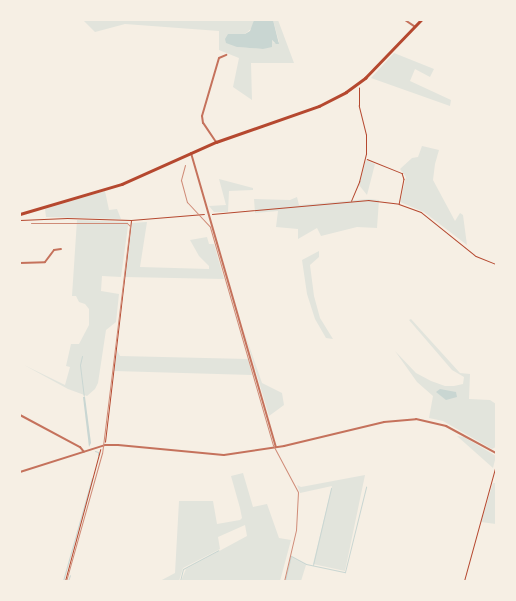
<!DOCTYPE html>
<style>
body{margin:0}
#map{position:relative;width:516px;height:601px;overflow:hidden;background:#f6efe4;font-family:Overpass,sans-serif}
div>[style]{position:absolute}
.green>*{inset:0;background:#e2e4dc}
.water>*{inset:0;background:#c9d6d2}
.stream>*{height:1px;margin:-0.5px;padding:0 0.5px;transform-origin:0.5px;border-radius:0.5px;background:#c9d6d2}
.path>*{height:0.5px;margin:-0.25px;padding:0 0.25px;transform-origin:0.25px;border-radius:0.25px;background:#b5482f}
.minor>*{height:2px;margin:-1px;padding:0 1px;transform-origin:1px;border-radius:1px;background:#c5725c}
.secondary>*{height:2.5px;margin:-1.25px;padding:0 1.25px;transform-origin:1.25px;border-radius:1.25px;background:#b5482f}
.rail>*{height:1px;margin:-0.5px;padding:0 0.5px;transform-origin:0.5px;border-radius:0.5px;background:#cf8b77}
span{translate:-50% -50%;white-space:nowrap;text-align:center;line-height:1.15;-webkit-text-stroke:4px #f6efe4;paint-order:stroke}
.frame{position:absolute;inset:0;border:21px solid #f6efe4;pointer-events:none}
</style>
<div id="map">
<div class="green">
<i style="clip-path:polygon(83px 20px,254px 20px,252px 28px,245px 34px,237px 47px,263px 49px,271px 44px,272px 40px,274px 43px,279px 42px,273px 20px,278px 20px,294px 63px,251px 63px,252px 100px,233px 87px,239px 58px,219px 50px,219px 31px,125px 24px,95px 32px)"></i>
<i style="clip-path:polygon(394px 53px,434px 69px,430px 77px,415px 69px,410px 81px,451px 100px,450px 106px,371px 78px)"></i>
<i style="clip-path:polygon(422px 146px,439px 150px,435px 164px,433px 180px,455px 221px,460px 213px,463px 215px,467px 245px,424px 212px,400px 202px,406px 177px,400px 169px,412px 158px,418px 157px)"></i>
<i style="clip-path:polygon(366px 160px,375px 164px,367px 195px,359px 185px)"></i>
<i style="clip-path:polygon(219px 179px,253px 188px,253px 190px,229px 191px,228px 212px,214px 212px,209px 206px,226px 205px)"></i>
<i style="clip-path:polygon(105px 191px,109px 210px,117px 209px,121px 219px,46px 217px,45px 209px)"></i>
<i style="clip-path:polygon(297px 197px,299px 205px,368px 199px,379px 200px,377px 228px,357px 227px,321px 236px,317px 228px,298px 239px,298px 229px,276px 227px,278px 211px,255px 213px,254px 199px,290px 200px)"></i>
<i style="clip-path:polygon(77px 220px,128px 222px,128px 226px,121px 277px,102px 276px,101px 291px,119px 294px,116px 322px,106px 330px,98px 383px,95px 389px,87px 396px,68px 389px,24px 365px,65px 385px,70px 367px,66px 366px,71px 344px,79px 344px,89px 325px,89px 309px,85px 304px,79px 302px,76px 296px,72px 296px)"></i>
<i style="clip-path:polygon(147px 222px,140px 267px,209px 269px,209px 266px,199px 256px,190px 240px,207px 237px,209px 244px,214px 244px,224px 279px,125px 277px,132px 223px)"></i>
<i style="clip-path:polygon(319px 251px,319px 257px,310px 265px,314px 296px,320px 318px,333px 339px,326px 338px,315px 319px,307px 294px,302px 260px)"></i>
<i style="clip-path:polygon(411px 319px,460px 373px,470px 374px,469px 399px,490px 400px,496px 404px,496px 447px,492px 449px,443px 421px,429px 418px,433px 396px,417px 382px,395px 351px,416px 373px,431px 381px,445px 386px,454px 386px,463px 384px,464px 377px,452px 370px,409px 320px)"></i>
<i style="clip-path:polygon(244px 331px,262px 383px,282px 393px,284px 405px,269px 416px)"></i>
<i style="clip-path:polygon(117px 350px,120px 356px,248px 359px,252px 375px,114px 371px)"></i>
<i style="clip-path:polygon(457px 436px,464px 437px,496px 456px,493px 468px)"></i>
<i style="clip-path:polygon(243px 473px,253px 507px,267px 504px,279px 538px,291px 540px,280px 581px,181px 581px,186px 569px,247px 536px,245px 525px,218px 537px,220px 549px,183px 568px,179px 581px,160px 581px,175px 573px,179px 501px,213px 501px,217px 524px,240px 520px,242px 518px,240px 508px,231px 476px)"></i>
<i style="clip-path:polygon(365px 475px,345px 571px,313px 564px,332px 486px,300px 493px,297px 485px,301px 487px)"></i>
<i style="clip-path:polygon(493px 483px,496px 483px,496px 524px,481px 522px)"></i>
<i style="clip-path:polygon(291px 557px,306px 565px,301px 581px,286px 581px)"></i>
</div>
<div class="water">
<i style="clip-path:polygon(254px 20px,273px 20px,279px 44px,276px 44px,272px 40px,272px 47px,263px 49px,237px 47px,226px 43px,225px 39px,228px 34px,245px 34px,250px 31px)"></i>
<i style="clip-path:polygon(440px 389px,456px 392px,457px 397px,446px 400px,436px 392px)"></i>
<i style="clip-path:polygon(83px 397px,85px 397px,91px 443px,89px 447px)"></i>
</div>
<div class="stream">
<i style="left:82px;top:356px;width:9px;rotate:103deg"></i>
<i style="left:80px;top:365px;width:31px;rotate:83deg"></i>
<i style="left:95px;top:451px;width:3px;rotate:18deg"></i>
<i style="left:98px;top:452px;width:3px;rotate:90deg"></i>
<i style="left:313px;top:565px;width:79px;rotate:-76.8deg"></i>
<i style="left:63px;top:581px;width:107px;rotate:-74.3deg"></i>
<i style="left:68px;top:581px;width:6px;rotate:-72deg"></i>
<i style="left:180px;top:581px;width:12px;rotate:-76deg"></i>
<i style="left:183px;top:569px;width:40px;rotate:-28deg"></i>
<i style="left:285px;top:581px;width:26px;rotate:-77deg"></i>
<i style="left:291px;top:556px;width:17px;rotate:28deg"></i>
<i style="left:306px;top:564px;width:40px;rotate:12deg"></i>
<i style="left:345px;top:572px;width:88px;rotate:-76.1deg"></i>
</div>
<div class="path">
<i style="left:367px;top:159px;width:38px;rotate:22deg"></i>
<i style="left:402px;top:173px;width:6px;rotate:72deg"></i>
<i style="left:404px;top:179px;width:25px;rotate:101deg"></i>
<i style="left:351px;top:201px;width:21px;rotate:-67deg"></i>
<i style="left:359px;top:182px;width:29px;rotate:-76deg"></i>
<i style="left:366px;top:154px;width:19px;rotate:-90deg"></i>
<i style="left:366px;top:135px;width:30px;rotate:-104deg"></i>
<i style="left:359px;top:106px;width:18px;rotate:-90deg"></i>
<i style="left:212px;top:214px;width:157px;rotate:-5.1deg"></i>
<i style="left:368px;top:200px;width:31px;rotate:7deg"></i>
<i style="left:399px;top:204px;width:23px;rotate:20deg"></i>
<i style="left:421px;top:212px;width:70px;rotate:38.7deg"></i>
<i style="left:476px;top:256px;width:22px;rotate:22deg"></i>
<i style="left:20px;top:220px;width:47px;rotate:-2.4deg"></i>
<i style="left:67px;top:218px;width:64px;rotate:1.8deg"></i>
<i style="left:131px;top:220px;width:73px;rotate:-4.7deg"></i>
<i style="left:105px;top:442px;width:222px;rotate:-83.3deg"></i>
<i style="left:65px;top:581px;width:136px;rotate:-75deg"></i>
<i style="left:464px;top:581px;width:120px;rotate:-74.6deg"></i>
</div>
<div class="minor">
<i style="left:405px;top:20px;width:11px;rotate:34deg"></i>
<i style="left:216px;top:142px;width:23px;rotate:-124deg"></i>
<i style="left:203px;top:123px;width:7px;rotate:-98deg"></i>
<i style="left:202px;top:116px;width:60px;rotate:-73.7deg"></i>
<i style="left:219px;top:58px;width:8px;rotate:-23deg"></i>
<i style="left:191px;top:153px;width:306px;rotate:73.9deg"></i>
<i style="left:20px;top:263px;width:25px;rotate:-2deg"></i>
<i style="left:45px;top:262px;width:15px;rotate:-53deg"></i>
<i style="left:54px;top:250px;width:7px;rotate:-8deg"></i>
<i style="left:20px;top:415px;width:68px;rotate:28.1deg"></i>
<i style="left:80px;top:447px;width:6px;rotate:51deg"></i>
<i style="left:20px;top:472px;width:89px;rotate:-17.6deg"></i>
<i style="left:105px;top:445px;width:13px"></i>
<i style="left:118px;top:445px;width:106px;rotate:5.4deg"></i>
<i style="left:224px;top:455px;width:61px;rotate:-8.5deg"></i>
<i style="left:284px;top:446px;width:103px;rotate:-13.5deg"></i>
<i style="left:384px;top:422px;width:32px;rotate:-5deg"></i>
<i style="left:416px;top:419px;width:31px;rotate:13deg"></i>
<i style="left:446px;top:426px;width:57px;rotate:28.4deg"></i>
</div>
<div class="secondary">
<i style="left:20px;top:214px;width:106px;rotate:-16.4deg"></i>
<i style="left:122px;top:184px;width:103px;rotate:-24.1deg"></i>
<i style="left:216px;top:142px;width:109px;rotate:-19.3deg"></i>
<i style="left:319px;top:106px;width:30px;rotate:-27deg"></i>
<i style="left:346px;top:92px;width:24px;rotate:-36deg"></i>
<i style="left:365px;top:78px;width:81px;rotate:-46deg"></i>
</div>
<div class="rail">
<i style="left:185px;top:165px;width:16px;rotate:105deg"></i>
<i style="left:181px;top:180px;width:23px;rotate:75deg"></i>
<i style="left:187px;top:202px;width:34px;rotate:47deg"></i>
<i style="left:210px;top:227px;width:227px;rotate:73.9deg"></i>
<i style="left:273px;top:445px;width:53px;rotate:62deg"></i>
<i style="left:298px;top:492px;width:38px;rotate:93deg"></i>
<i style="left:296px;top:530px;width:52px;rotate:103.2deg"></i>
<i style="left:31px;top:223px;width:96px"></i>
<i style="left:127px;top:223px;width:4px;rotate:45deg"></i>
<i style="left:130px;top:226px;width:229px;rotate:97deg"></i>
<i style="left:102px;top:453px;width:133px;rotate:105.7deg"></i>
</div>
<div class="frame"></div>
</div>
